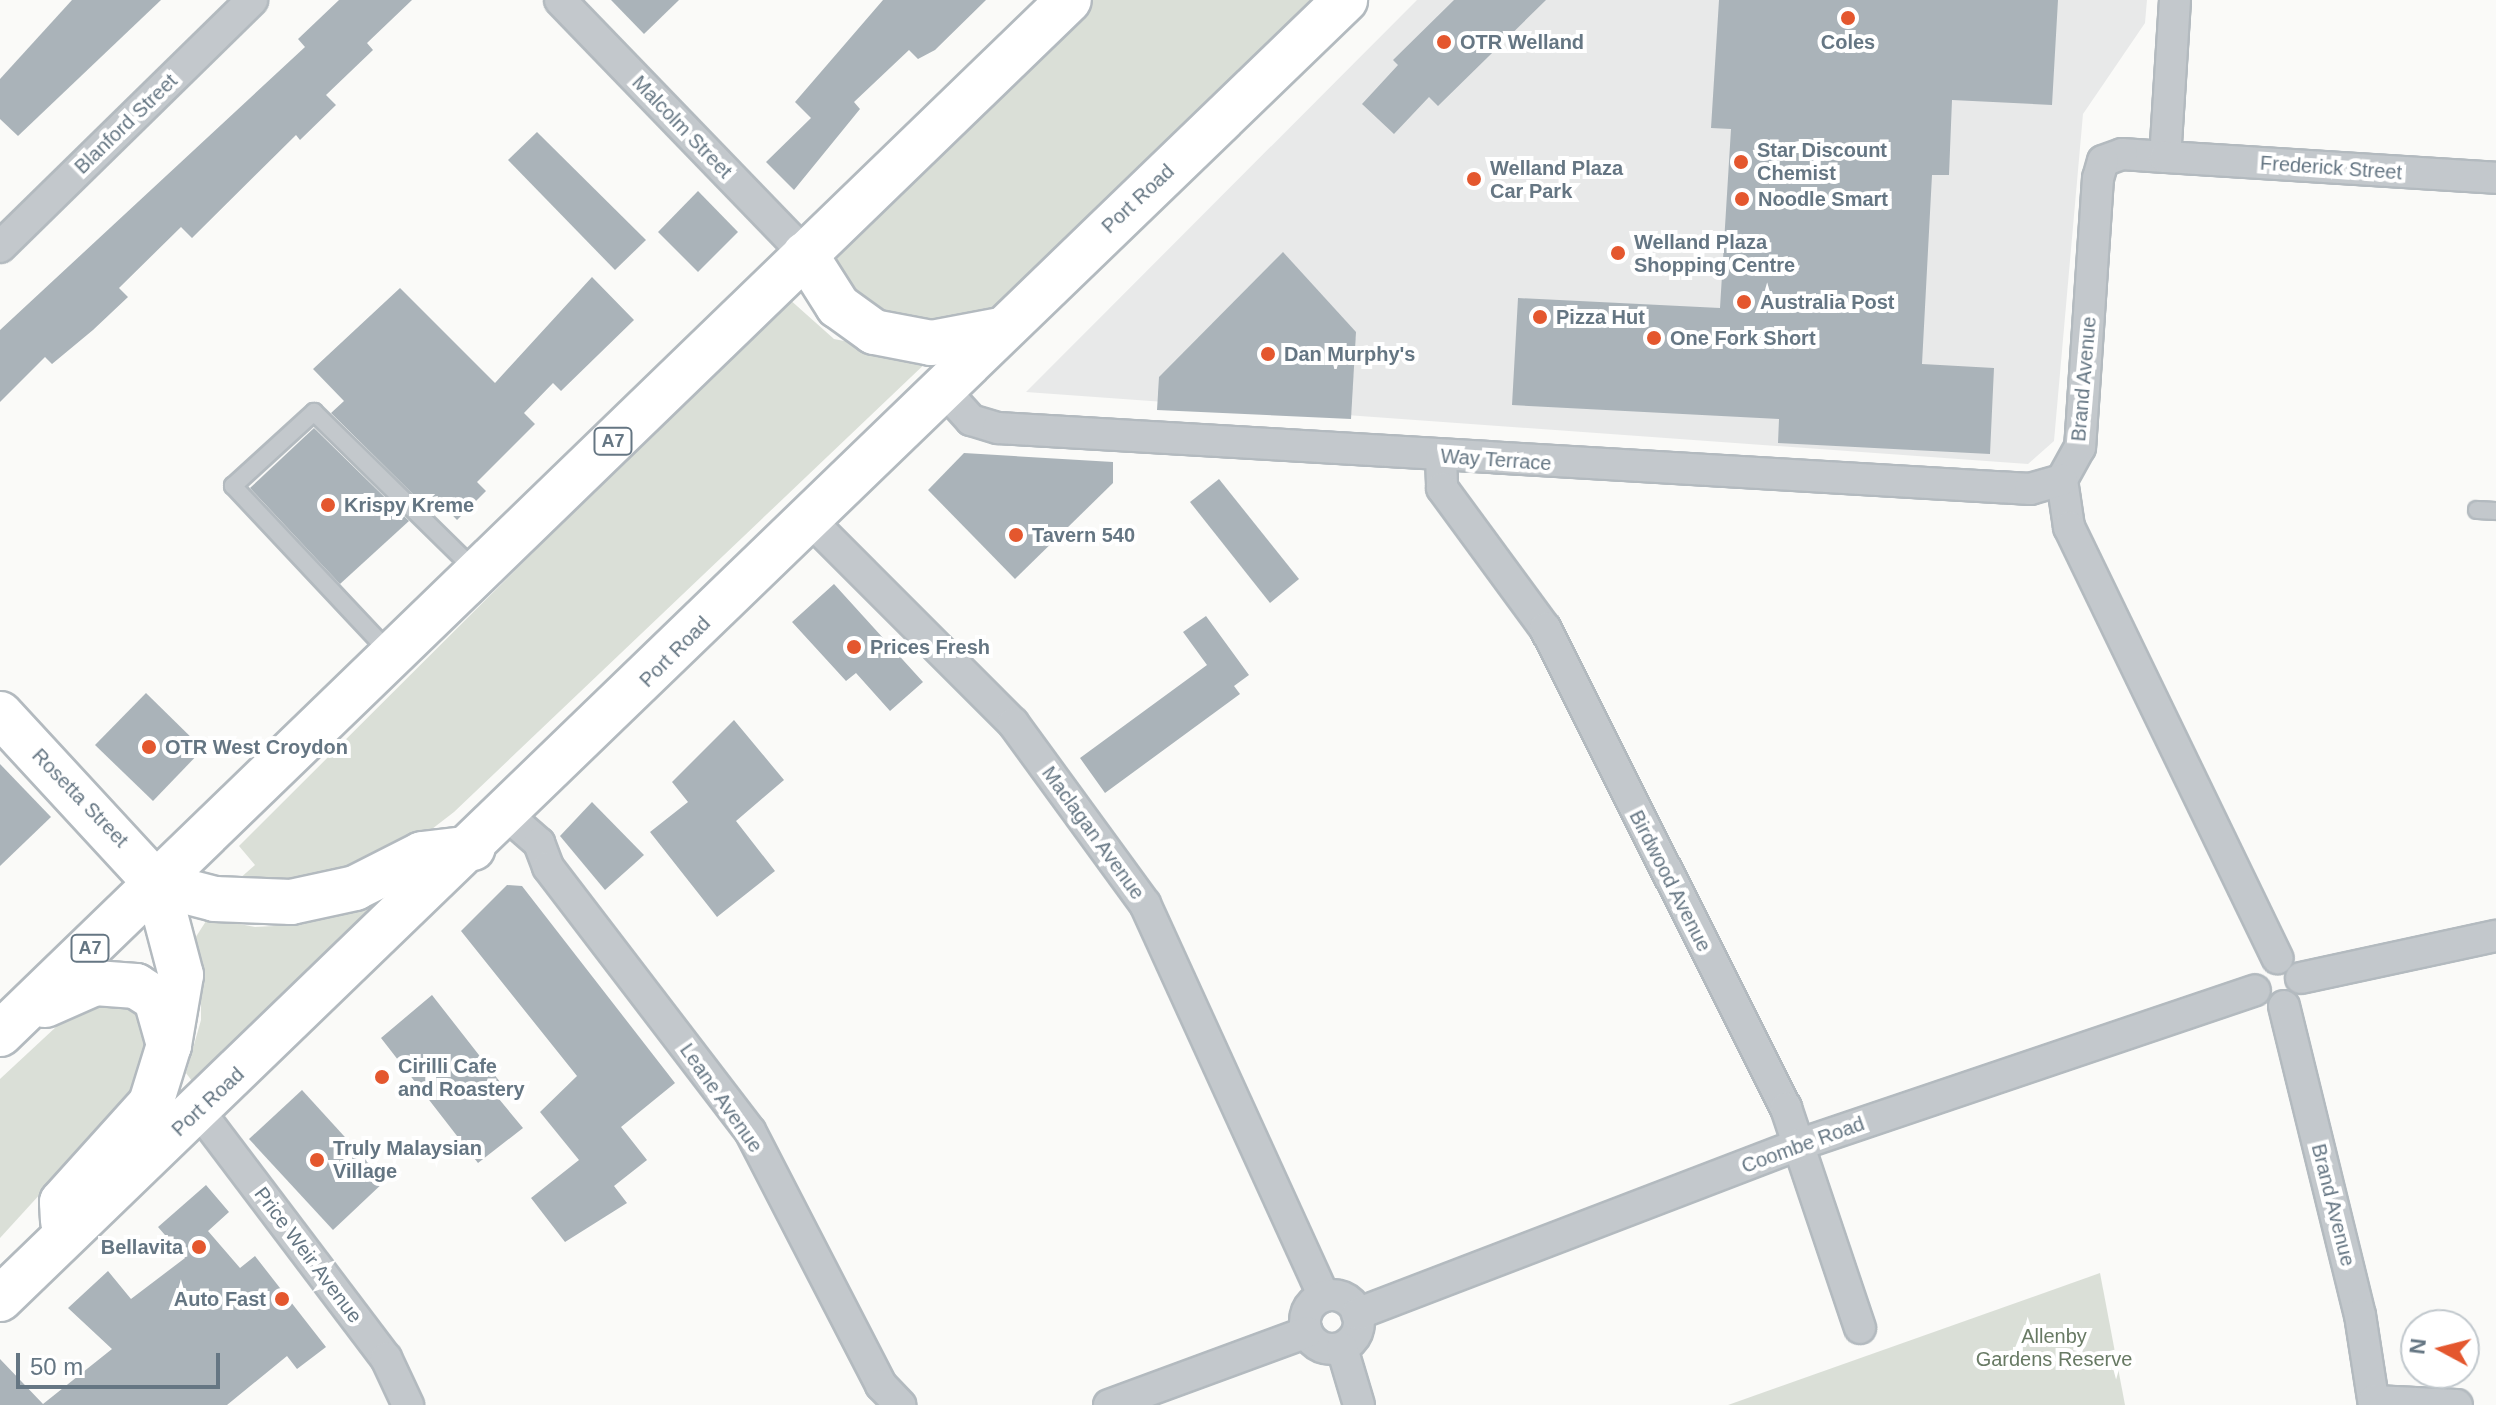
<!DOCTYPE html>
<style>
body{margin:0}
#map{position:relative;width:2496px;height:1405px;overflow:hidden;background:#fafaf8;font-family:Arial,sans-serif}
div>[style]{position:absolute}
.built>*{inset:0;background:#e8e9e9}
.green>*{inset:0;background:#dadfd7}
.building>*{inset:0;background:#aab3b9}
.roads{filter:drop-shadow(2px 0 #b3babf) drop-shadow(-2px 0 #b3babf) drop-shadow(0 2px #b3babf) drop-shadow(0 -2px #b3babf)}
.lane>*{height:16px;margin:-8px;padding:0 8px;transform-origin:8px;border-radius:8px;background:#c3c8cc}
.street>*{height:30px;margin:-15px;padding:0 15px;transform-origin:15px;border-radius:15px;background:#c3c8cc}
.street>.ring{margin:-15px;padding:0;box-sizing:content-box;background:none;border:30px solid #c3c8cc;border-radius:50%}
.secondary>*{height:44px;margin:-22px;padding:0 22px;transform-origin:22px;border-radius:22px;background:#fff}
.highway>*{height:44px;margin:-22px;padding:0 22px;transform-origin:22px;border-radius:22px;background:#fff}
.dots>*{width:22px;height:22px;translate:-50% -50%;box-sizing:border-box;border:4px solid #fff;border-radius:50%}
span{translate:-50% -50%;white-space:nowrap;text-align:center;line-height:1.15;-webkit-text-stroke:8px #fff;paint-order:stroke}
.shield-label span{padding:2px 6px;background:#fff;border:2px solid;border-radius:6px;-webkit-text-stroke-width:0}
.shield-label{font-size:18px;color:#657683;font-weight:700}
.poi-label{font-size:20px;color:#657683;font-weight:700}
.left{translate:0 -50%;text-align:left}
.right{translate:-100% -50%;text-align:right}
.street-label{font-size:20px;color:#657683}
.park-label{font-size:20px;color:#687a64}
.north{position:absolute;left:2400px;top:1309px;width:80px;height:80px;box-sizing:border-box;background:#fff;border:2px solid #c1c8cd;border-radius:50%;rotate:277deg;font-size:22px;font-weight:700;line-height:32px;text-align:center;color:#657683}
.north::after{content:'';display:block;margin:auto;width:28px;height:36px;background:#e4572e;clip-path:polygon(50% 0,100% 100%,50% 72%,0 100%)}
.scale{position:absolute;left:16px;top:1353px;width:204px;height:36px;box-sizing:border-box;border:4px solid #657683;border-top:0;padding-left:10px;font-size:24px;line-height:28px;white-space:nowrap;color:#657683;-webkit-text-stroke:6px #fff;paint-order:stroke}
</style>
<div id="map">
<div class="built">
<i style="clip-path:polygon(1417px 0,2147px 0,2145px 23px,2083px 114px,2054px 441px,2028px 464px,1026px 392px)"></i>
</div>
<div class="green">
<i style="clip-path:polygon(1087px 0,1310px 0,1025px 289px,941px 335px,879px 325px,824px 257px)"></i>
<i style="clip-path:polygon(788px 298px,834px 339px,931px 358px,454px 812px,397px 856px,326px 887px,222px 894px,255px 865px,239px 846px)"></i>
<i style="clip-path:polygon(363px 904px,369px 910px,192px 1081px,186px 1073px,201px 1020px,201px 982px,190px 946px,208px 918px,255px 927px,294px 925px)"></i>
<i style="clip-path:polygon(101px 999px,141px 1015px,148px 1048px,137px 1088px,0 1238px,0 1079px,71px 1013px)"></i>
<i style="clip-path:polygon(2100px 1273px,2125px 1405px,1728px 1405px)"></i>
</div>
<div class="building">
<i style="clip-path:polygon(72px 0,161px 0,18px 136px,0 119px,0 79px)"></i>
<i style="clip-path:polygon(339px 0,412px 0,367px 43px,373px 50px,326px 95px,336px 105px,300px 140px,296px 135px,192px 238px,181px 227px,119px 288px,128px 297px,93px 330px,52px 364px,45px 357px,0 402px,0 330px,305px 47px,298px 39px)"></i>
<i style="clip-path:polygon(611px 0,679px 0,644px 34px)"></i>
<i style="clip-path:polygon(883px 0,986px 0,935px 50px,918px 59px,909px 50px,854px 102px,860px 109px,794px 190px,766px 162px,811px 118px,795px 102px)"></i>
<i style="clip-path:polygon(1454px 0,1546px 0,1438px 106px,1429px 97px,1394px 134px,1362px 104px,1398px 65px,1393px 60px)"></i>
<i style="clip-path:polygon(1719px 0,2058px 0,2052px 105px,1952px 100px,1949px 175px,1932px 175px,1922px 364px,1994px 368px,1990px 454px,1778px 443px,1779px 419px,1512px 405px,1518px 298px,1720px 308px,1731px 129px,1711px 128px)"></i>
<i style="clip-path:polygon(537px 132px,646px 240px,615px 270px,508px 160px)"></i>
<i style="clip-path:polygon(698px 191px,738px 232px,698px 272px,658px 232px)"></i>
<i style="clip-path:polygon(1283px 252px,1356px 332px,1351px 419px,1157px 410px,1159px 377px)"></i>
<i style="clip-path:polygon(592px 277px,634px 320px,561px 391px,553px 383px,524px 413px,535px 424px,477px 482px,486px 491px,457px 520px,435px 497px,425px 506px,331px 413px,344px 401px,313px 369px,400px 288px,495px 383px)"></i>
<i style="clip-path:polygon(314px 428px,409px 521px,340px 584px,250px 488px)"></i>
<i style="clip-path:polygon(964px 453px,1113px 462px,1113px 483px,1015px 579px,928px 490px)"></i>
<i style="clip-path:polygon(1219px 479px,1299px 579px,1270px 603px,1190px 502px)"></i>
<i style="clip-path:polygon(834px 584px,923px 682px,890px 711px,856px 673px,846px 681px,792px 622px)"></i>
<i style="clip-path:polygon(1206px 616px,1249px 675px,1234px 686px,1240px 694px,1105px 793px,1080px 758px,1207px 665px,1183px 632px)"></i>
<i style="clip-path:polygon(146px 693px,203px 749px,153px 801px,95px 745px)"></i>
<i style="clip-path:polygon(734px 720px,784px 780px,736px 821px,775px 871px,717px 917px,650px 832px,688px 802px,672px 782px)"></i>
<i style="clip-path:polygon(0 764px,51px 817px,0 866px)"></i>
<i style="clip-path:polygon(592px 802px,644px 855px,605px 890px,560px 836px)"></i>
<i style="clip-path:polygon(507px 885px,522px 886px,675px 1083px,621px 1127px,647px 1160px,614px 1186px,627px 1203px,565px 1242px,531px 1198px,579px 1160px,540px 1112px,577px 1076px,461px 931px)"></i>
<i style="clip-path:polygon(432px 995px,504px 1087px,499px 1099px,523px 1128px,478px 1163px,381px 1038px)"></i>
<i style="clip-path:polygon(302px 1090px,385px 1181px,333px 1230px,249px 1139px)"></i>
<i style="clip-path:polygon(206px 1185px,229px 1212px,208px 1231px,240px 1268px,255px 1256px,326px 1347px,297px 1369px,287px 1356px,227px 1405px,0 1405px,0 1359px,43px 1404px,112px 1349px,68px 1308px,108px 1271px,131px 1299px,185px 1258px,158px 1227px)"></i>
</div>
<div class="roads">
<div class="lane">
<i style="left:2477px;top:510px;width:19px;rotate:3deg"></i>
<i style="left:391px;top:654px;width:231px;rotate:-133.2deg"></i>
<i style="left:233px;top:486px;width:110px;rotate:-42.4deg"></i>
<i style="left:314px;top:412px;width:228px;rotate:44.5deg"></i>
</div>
<div class="street">
<i style="left:560px;top:0;width:353px;rotate:46deg"></i>
<i style="left:2175px;top:0;width:157px;rotate:93.6deg"></i>
<i style="left:2165px;top:157px;width:43px;rotate:-176deg"></i>
<i style="left:2122px;top:154px;width:20px;rotate:160deg"></i>
<i style="left:2103px;top:161px;width:18px;rotate:106deg"></i>
<i style="left:2098px;top:178px;width:270px;rotate:93.8deg"></i>
<i style="left:2080px;top:447px;width:38px;rotate:119deg"></i>
<i style="left:2062px;top:480px;width:48px;rotate:81.5deg"></i>
<i style="left:2069px;top:527px;width:479px;rotate:64.2deg"></i>
<i style="left:2165px;top:157px;width:332px;rotate:3.6deg"></i>
<i style="left:0;top:247px;width:353px;rotate:-44.4deg"></i>
<i style="left:943px;top:389px;width:42px;rotate:47.9deg"></i>
<i style="left:971px;top:420px;width:28px;rotate:17deg"></i>
<i style="left:998px;top:428px;width:1034px;rotate:3.38deg"></i>
<i style="left:2030px;top:489px;width:33px;rotate:-16deg"></i>
<i style="left:1441px;top:456px;width:32px;rotate:88deg"></i>
<i style="left:1442px;top:488px;width:174px;rotate:53.7deg"></i>
<i style="left:1545px;top:628px;width:537px;rotate:63.34deg"></i>
<i style="left:1786px;top:1108px;width:232px;rotate:71.4deg"></i>
<i style="left:810px;top:520px;width:287px;rotate:45deg"></i>
<i style="left:1013px;top:723px;width:224px;rotate:53.9deg"></i>
<i style="left:1145px;top:904px;width:431px;rotate:65.5deg"></i>
<i style="left:507px;top:815px;width:43px;rotate:41.2deg"></i>
<i style="left:539px;top:843px;width:26px;rotate:69deg"></i>
<i style="left:548px;top:867px;width:332px;rotate:52.6deg"></i>
<i style="left:750px;top:1131px;width:286px;rotate:62.7deg"></i>
<i style="left:881px;top:1385px;width:28px;rotate:46deg"></i>
<i style="left:2301px;top:978px;width:199px;rotate:-12.2deg"></i>
<i style="left:2284px;top:1006px;width:318px;rotate:76.2deg"></i>
<i style="left:2360px;top:1315px;width:91px;rotate:81.2deg"></i>
<i style="left:199px;top:1111px;width:310px;rotate:52.9deg"></i>
<i style="left:386px;top:1358px;width:52px;rotate:64.9deg"></i>
<i class="ring" style="left:1305px;top:1295px;width:24px;height:24px"></i>
<i style="left:1357px;top:1314px;width:475px;rotate:-21deg"></i>
<i style="left:1801px;top:1144px;width:479px;rotate:-18.7deg"></i>
<i style="left:1342px;top:1348px;width:59px;rotate:73.4deg"></i>
<i style="left:2374px;top:1401px;width:83px;rotate:2.8deg"></i>
<i style="left:1109px;top:1405px;width:211px;rotate:-20.2deg"></i>
</div>
<div class="secondary">
<i style="left:0;top:714px;width:231px;rotate:47.3deg"></i>
</div>
<div class="highway">
<i style="left:805px;top:254px;width:62px;rotate:57.6deg"></i>
<i style="left:838px;top:306px;width:44px;rotate:35.8deg"></i>
<i style="left:874px;top:332px;width:58px;rotate:10.9deg"></i>
<i style="left:931px;top:343px;width:70px;rotate:-10.7deg"></i>
<i style="left:157px;top:884px;width:60px;rotate:14.5deg"></i>
<i style="left:215px;top:899px;width:76px;rotate:2.3deg"></i>
<i style="left:291px;top:902px;width:66px;rotate:-12.3deg"></i>
<i style="left:355px;top:888px;width:75px;rotate:-26.9deg"></i>
<i style="left:422px;top:854px;width:51px;rotate:-6.7deg"></i>
<i style="left:45px;top:1005px;width:55px;rotate:-23.7deg"></i>
<i style="left:95px;top:983px;width:41px;rotate:4.2deg"></i>
<i style="left:136px;top:986px;width:24px;rotate:33deg"></i>
<i style="left:156px;top:999px;width:48px;rotate:74.2deg"></i>
<i style="left:0;top:1034px;width:1487px;rotate:-44.05deg"></i>
<i style="left:63px;top:1221px;width:19px;rotate:-93deg"></i>
<i style="left:62px;top:1202px;width:133px;rotate:-48deg"></i>
<i style="left:151px;top:1103px;width:61px;rotate:-72.8deg"></i>
<i style="left:169px;top:1045px;width:71px;rotate:-80.3deg"></i>
<i style="left:181px;top:975px;width:94px;rotate:-104.8deg"></i>
<i style="left:0;top:1299px;width:1870px;rotate:-44deg"></i>
</div>
</div>
<div class="dots">
<i style="left:1848px;top:18px;background:#e4572e"></i>
<i style="left:1444px;top:42px;background:#e4572e"></i>
<i style="left:1741px;top:162px;background:#e4572e"></i>
<i style="left:1474px;top:179px;background:#e4572e"></i>
<i style="left:1742px;top:199px;background:#e4572e"></i>
<i style="left:1618px;top:253px;background:#e4572e"></i>
<i style="left:1744px;top:302px;background:#e4572e"></i>
<i style="left:1540px;top:317px;background:#e4572e"></i>
<i style="left:1654px;top:338px;background:#e4572e"></i>
<i style="left:1268px;top:354px;background:#e4572e"></i>
<i style="left:328px;top:505px;background:#e4572e"></i>
<i style="left:1016px;top:535px;background:#e4572e"></i>
<i style="left:854px;top:647px;background:#e4572e"></i>
<i style="left:149px;top:747px;background:#e4572e"></i>
<i style="left:382px;top:1077px;background:#e4572e"></i>
<i style="left:317px;top:1160px;background:#e4572e"></i>
<i style="left:199px;top:1247px;background:#e4572e"></i>
<i style="left:282px;top:1299px;background:#e4572e"></i>
</div>
<div class="shield-label">
<span style="left:613px;top:441px">A7</span>
<span style="left:90px;top:948px">A7</span>
</div>
<div class="poi-label">
<span class="left" style="left:1460px;top:42px">OTR Welland</span>
<span style="left:1848px;top:42px">Coles</span>
<span class="left" style="left:1757px;top:162px">Star Discount<br>Chemist</span>
<span class="left" style="left:1490px;top:180px">Welland Plaza<br>Car Park</span>
<span class="left" style="left:1758px;top:199px">Noodle Smart</span>
<span class="left" style="left:1634px;top:254px">Welland Plaza<br>Shopping Centre</span>
<span class="left" style="left:1760px;top:302px">Australia Post</span>
<span class="left" style="left:1556px;top:317px">Pizza Hut</span>
<span class="left" style="left:1670px;top:338px">One Fork Short</span>
<span class="left" style="left:1284px;top:354px">Dan Murphy's</span>
<span class="left" style="left:344px;top:505px">Krispy Kreme</span>
<span class="left" style="left:1032px;top:535px">Tavern 540</span>
<span class="left" style="left:870px;top:647px">Prices Fresh</span>
<span class="left" style="left:165px;top:747px">OTR West Croydon</span>
<span class="left" style="left:398px;top:1078px">Cirilli Cafe<br>and Roastery</span>
<span class="left" style="left:333px;top:1160px">Truly Malaysian<br>Village</span>
<span class="right" style="left:183px;top:1247px">Bellavita</span>
<span class="right" style="left:266px;top:1299px">Auto Fast</span>
</div>
<div class="street-label">
<span style="left:126px;top:124px;rotate:-44deg">Blanford Street</span>
<span style="left:682px;top:127px;rotate:46deg">Malcolm Street</span>
<span style="left:2331px;top:168px;rotate:4deg">Frederick Street</span>
<span style="left:1138px;top:199px;rotate:-43deg">Port Road</span>
<span style="left:2084px;top:379px;rotate:-85deg">Brand Avenue</span>
<span style="left:1496px;top:460px;rotate:4deg">Way Terrace</span>
<span style="left:675px;top:652px;rotate:-45deg">Port Road</span>
<span style="left:80px;top:798px;rotate:46deg">Rosetta Street</span>
<span style="left:1093px;top:833px;rotate:54deg">Maclagan Avenue</span>
<span style="left:1670px;top:881px;rotate:63deg">Birdwood Avenue</span>
<span style="left:721px;top:1098px;rotate:55deg">Leane Avenue</span>
<span style="left:208px;top:1102px;rotate:-43deg">Port Road</span>
<span style="left:1803px;top:1145px;rotate:-20deg">Coombe Road</span>
<span style="left:2333px;top:1205px;rotate:76deg">Brand Avenue</span>
<span style="left:308px;top:1255px;rotate:53deg">Price Weir Avenue</span>
</div>
<div class="park-label">
<span style="left:2054px;top:1348px">Allenby<br>Gardens Reserve</span>
</div>
<div class="north">N</div>
<div class="scale">50 m</div>
</div>
